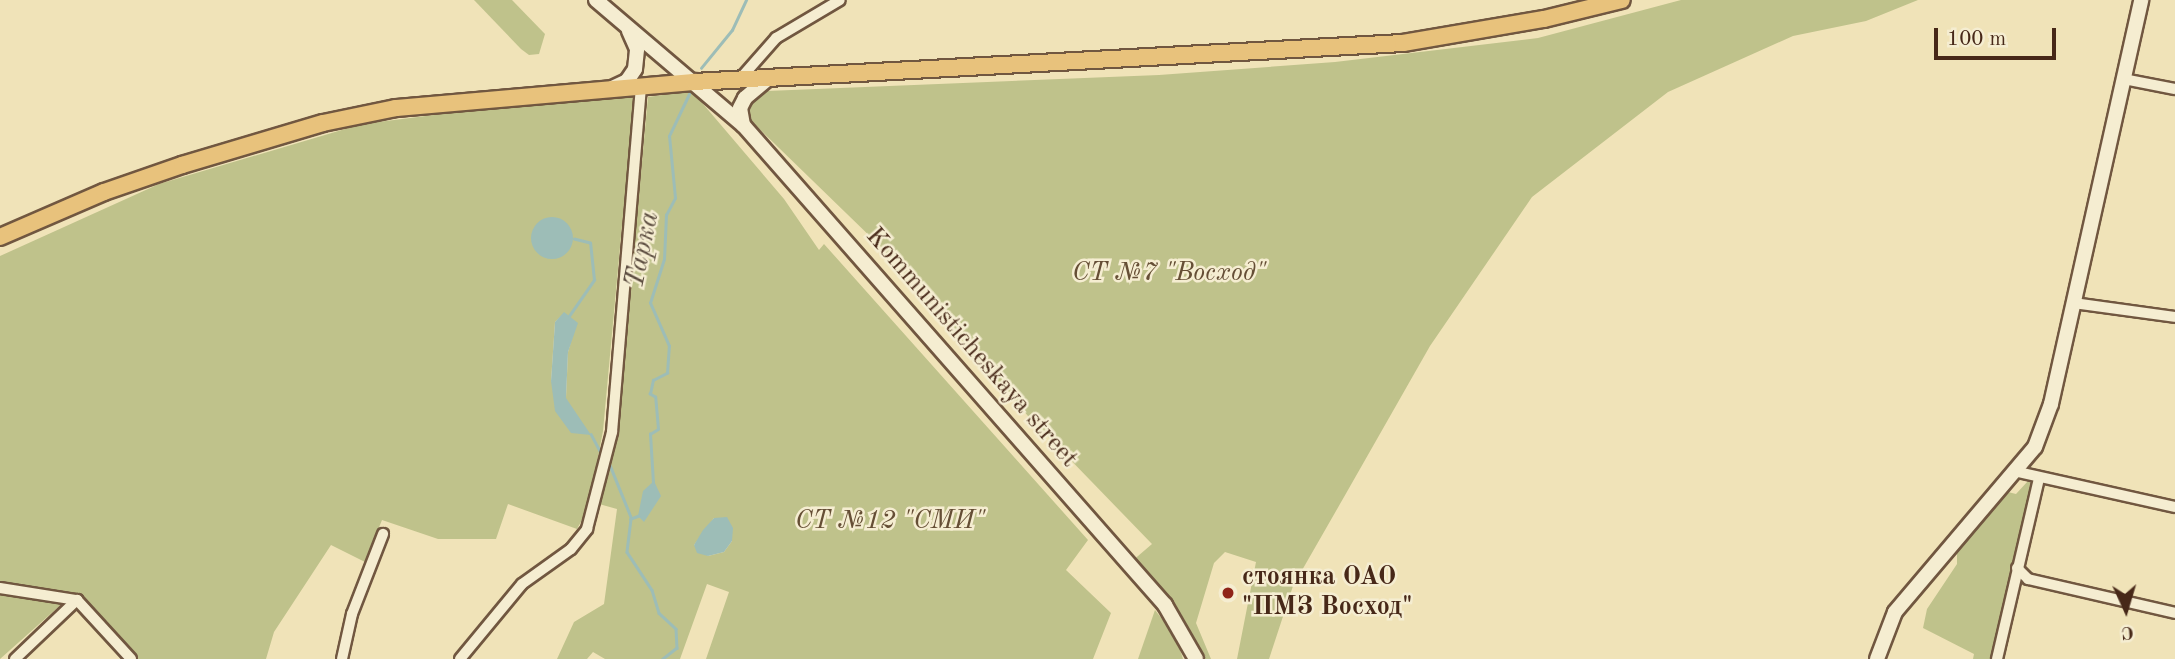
<!DOCTYPE html>
<meta charset="utf-8">
<style>
body{margin:0}
#map{position:relative;width:2175px;height:659px;overflow:hidden;background:#f0e3b8;font-family:"Old Standard TT",serif}
div>[style]{position:absolute}
.green>*{inset:0;background:#bfc28b}
.water>*{inset:0;background:#9dbdb7}
.round{border-radius:50%}
.stream>*{height:2.5px;margin:-1.25px;padding:0 1.25px;transform-origin:1.25px;border-radius:1.25px;background:#9dbdb7}
.roads{filter:drop-shadow(2px 0 #715740) drop-shadow(-2px 0 #715740) drop-shadow(0 2px #715740) drop-shadow(0 -2px #715740)}
.street>*{height:10px;margin:-5px;padding:0 5px;transform-origin:5px;border-radius:5px;background:#f5edd1}
.secondary>*{height:14px;margin:-7px;padding:0 7px;transform-origin:7px;border-radius:7px;background:#f5edd1}
.primary>*{height:16px;margin:-8px;padding:0 8px;transform-origin:8px;border-radius:8px;background:#e8c27c}
.dots>*{width:19px;height:19px;translate:-50% -50%;box-sizing:border-box;border:4px solid #f5edd1;border-radius:50%}
span{translate:-50% -50%;white-space:nowrap;text-align:center;line-height:1.15;-webkit-text-stroke:5px #f5edd1;paint-order:stroke}
.park-label{font-size:26px;color:#654e35;font-style:italic}
.street-label{font-size:26px;color:#472818}
.poi-label{font-size:26px;color:#472818;font-weight:700}
.left{translate:0 -50%;text-align:left}
.water-label{font-size:28px;color:#5c4d40;font-style:italic}
.north{position:absolute;left:2091px;top:575px;width:70px;height:70px;-webkit-text-stroke:5px #f5edd1;paint-order:stroke;rotate:176deg;font-size:19px;font-weight:700;line-height:28px;text-align:center;color:#472818}
.north::after{content:'';display:block;margin:auto;width:24px;height:32px;background:#472818;clip-path:polygon(50% 0,100% 100%,50% 72%,0 100%)}
.scale{position:absolute;left:1934px;top:28px;width:122px;height:32px;box-sizing:border-box;border:4px solid #472818;border-top:0;padding-left:9px;font-size:21px;line-height:24px;white-space:nowrap;color:#472818;-webkit-text-stroke:5px #f5edd1;paint-order:stroke}
</style>
<div id="map">
<div class="green">
<i style="clip-path:polygon(474px 0,512px 0,545px 34px,539px 54px,529px 55px,521px 49px)"></i>
<i style="clip-path:polygon(1681px 0,1918px 0,1866px 21px,1793px 36px,1668px 92px,1532px 197px,1430px 346px,1344px 497px,1293px 586px,1269px 659px,1237px 659px,1256px 562px,1225px 552px,1214px 563px,1196px 623px,1211px 659px,1199px 659px,1131px 562px,1152px 544px,1028px 416px,880px 246px,747px 117px,750px 99px,767px 91px,1159px 75px,1335px 62px,1538px 38px)"></i>
<i style="clip-path:polygon(evenodd,692px 91px,784px 199px,819px 250px,824px 244px,1088px 540px,1066px 570px,1111px 613px,1093px 659px,706px 659px,729px 592px,707px 584px,680px 659px,605px 659px,593px 652px,587px 659px,557px 659px,574px 622px,604px 604px,617px 509px,599px 504px,617px 430px,648px 97px,692px 91px,714px 518px,732px 541px,724px 552px,708px 556px,694px 545px,714px 518px)"></i>
<i style="clip-path:polygon(evenodd,634px 96px,603px 431px,588px 509px,577px 529px,508px 504px,496px 539px,438px 539px,382px 520px,365px 562px,331px 545px,274px 632px,266px 659px,134px 659px,74px 593px,0 659px,0 256px,159px 184px,362px 124px,522px 104px,634px 96px,564px 313px,575px 328px,568px 352px,566px 398px,551px 381px,555px 322px,564px 313px)"></i>
<i style="clip-path:polygon(2028px 481px,2037px 482px,1993px 659px,1973px 659px,1974px 654px,1923px 628px,1927px 609px,1957px 564px,1957px 551px,2008px 492px,2016px 494px)"></i>
<i style="clip-path:polygon(1155px 610px,1176px 637px,1183px 659px,1138px 659px)"></i>
</div>
<div class="water">
<i class="round" style="left:531px;top:217px;width:42px;height:42px"></i>
<i style="clip-path:polygon(564px 312px,578px 323px,568px 352px,566px 398px,591px 435px,571px 433px,555px 411px,551px 381px,555px 322px)"></i>
<i style="clip-path:polygon(654px 481px,661px 496px,644px 522px,638px 516px,643px 491px)"></i>
<i style="clip-path:polygon(727px 517px,733px 528px,732px 541px,724px 552px,708px 556px,697px 553px,694px 545px,703px 530px,714px 518px)"></i>
</div>
<div class="stream">
<i style="left:701px;top:68px;width:49px;rotate:-50.8deg"></i>
<i style="left:732px;top:30px;width:33px;rotate:-65deg"></i>
<i style="left:569px;top:316px;width:44px;rotate:-55.2deg"></i>
<i style="left:594px;top:280px;width:37px;rotate:-96deg"></i>
<i style="left:590px;top:243px;width:16px;rotate:-166deg"></i>
<i style="left:591px;top:434px;width:21px;rotate:62deg"></i>
<i style="left:610px;top:465px;width:56px;rotate:68deg"></i>
<i style="left:653px;top:483px;width:49px;rotate:-93.5deg"></i>
<i style="left:650px;top:434px;width:9px;rotate:-32deg"></i>
<i style="left:658px;top:429px;width:32px;rotate:-95deg"></i>
<i style="left:655px;top:397px;width:6px;rotate:-149deg"></i>
<i style="left:650px;top:394px;width:14px;rotate:-78deg"></i>
<i style="left:653px;top:380px;width:16px;rotate:-27deg"></i>
<i style="left:667px;top:373px;width:27px;rotate:-86deg"></i>
<i style="left:669px;top:346px;width:47px;rotate:-113.8deg"></i>
<i style="left:650px;top:303px;width:46px;rotate:-72.3deg"></i>
<i style="left:664px;top:259px;width:44px;rotate:-87.4deg"></i>
<i style="left:666px;top:215px;width:19px;rotate:-62deg"></i>
<i style="left:675px;top:198px;width:62px;rotate:-95.5deg"></i>
<i style="left:669px;top:136px;width:47px;rotate:-64.5deg"></i>
<i style="left:639px;top:516px;width:9px;rotate:159deg"></i>
<i style="left:631px;top:519px;width:33px;rotate:97deg"></i>
<i style="left:627px;top:552px;width:45px;rotate:56.7deg"></i>
<i style="left:652px;top:590px;width:24px;rotate:73deg"></i>
<i style="left:659px;top:613px;width:23px;rotate:43deg"></i>
<i style="left:676px;top:629px;width:19px;rotate:87deg"></i>
<i style="left:677px;top:648px;width:18px;rotate:142deg"></i>
</div>
<div class="roads">
<div class="street">
<i style="left:740px;top:79px;width:55px;rotate:-48.7deg"></i>
<i style="left:776px;top:38px;width:74px;rotate:-30.7deg"></i>
<i style="left:2124px;top:79px;width:52px;rotate:11.1deg"></i>
<i style="left:2073px;top:303px;width:103px;rotate:7.8deg"></i>
<i style="left:2018px;top:472px;width:161px;rotate:12.6deg"></i>
<i style="left:2017px;top:568px;width:16px;rotate:45deg"></i>
<i style="left:2028px;top:579px;width:151px;rotate:13deg"></i>
<i style="left:0;top:588px;width:78px;rotate:8.9deg"></i>
<i style="left:77px;top:600px;width:80px;rotate:47.5deg"></i>
<i style="left:15px;top:659px;width:86px;rotate:-43.6deg"></i>
<i style="left:342px;top:659px;width:46px;rotate:-77.5deg"></i>
<i style="left:352px;top:614px;width:86px;rotate:-68.8deg"></i>
<i style="left:460px;top:659px;width:97px;rotate:-50.4deg"></i>
<i style="left:522px;top:584px;width:60px;rotate:-35.5deg"></i>
<i style="left:571px;top:549px;width:26px;rotate:-51deg"></i>
<i style="left:587px;top:529px;width:100px;rotate:-75.5deg"></i>
<i style="left:612px;top:432px;width:347px;rotate:-85.2deg"></i>
<i style="left:1997px;top:659px;width:185px;rotate:-76.9deg"></i>
</div>
<div class="secondary">
<i style="left:596px;top:0;width:194px;rotate:40.4deg"></i>
<i style="left:744px;top:126px;width:638px;rotate:48.69deg"></i>
<i style="left:1165px;top:605px;width:62px;rotate:60.1deg"></i>
<i style="left:612px;top:88px;width:17px;rotate:-25deg"></i>
<i style="left:627px;top:81px;width:14px;rotate:-56deg"></i>
<i style="left:635px;top:69px;width:20px;rotate:-84deg"></i>
<i style="left:637px;top:49px;width:20px;rotate:-114deg"></i>
<i style="left:743px;top:125px;width:17px;rotate:-100deg"></i>
<i style="left:740px;top:108px;width:11px;rotate:-63deg"></i>
<i style="left:745px;top:98px;width:30px;rotate:-40deg"></i>
<i style="left:1877px;top:659px;width:50px;rotate:-69deg"></i>
<i style="left:1895px;top:612px;width:216px;rotate:-49.7deg"></i>
<i style="left:2035px;top:447px;width:46px;rotate:-69.6deg"></i>
<i style="left:2051px;top:404px;width:414px;rotate:-77.4deg"></i>
</div>
<div class="primary">
<i style="left:0;top:237px;width:113px;rotate:-23.4deg"></i>
<i style="left:104px;top:192px;width:83px;rotate:-19.1deg"></i>
<i style="left:182px;top:165px;width:147px;rotate:-16.6deg"></i>
<i style="left:323px;top:123px;width:75px;rotate:-11.6deg"></i>
<i style="left:396px;top:108px;width:299px;rotate:-5deg"></i>
<i style="left:694px;top:82px;width:710px;rotate:-3.15deg"></i>
<i style="left:1403px;top:43px;width:143px;rotate:-9.7deg"></i>
<i style="left:1544px;top:19px;width:80px;rotate:-13.7deg"></i>
</div>
</div>
<div class="dots">
<i style="left:1228px;top:593px;background:#8f2418"></i>
</div>
<div class="park-label">
<span style="left:1169px;top:274px">СТ №7 "Восход"</span>
<span style="left:890px;top:522px">СТ №12 "СМИ"</span>
</div>
<div class="street-label">
<span style="left:971px;top:348px;rotate:49deg">Kommunisticheskaya street</span>
</div>
<div class="poi-label">
<span class="left" style="left:1242px;top:593px">стоянка ОАО<br>"ПМЗ Восход"</span>
</div>
<div class="water-label">
<span style="left:643px;top:250px;rotate:-78deg">Тарка</span>
</div>
<div class="north">С</div>
<div class="scale">100 m</div>
</div>
